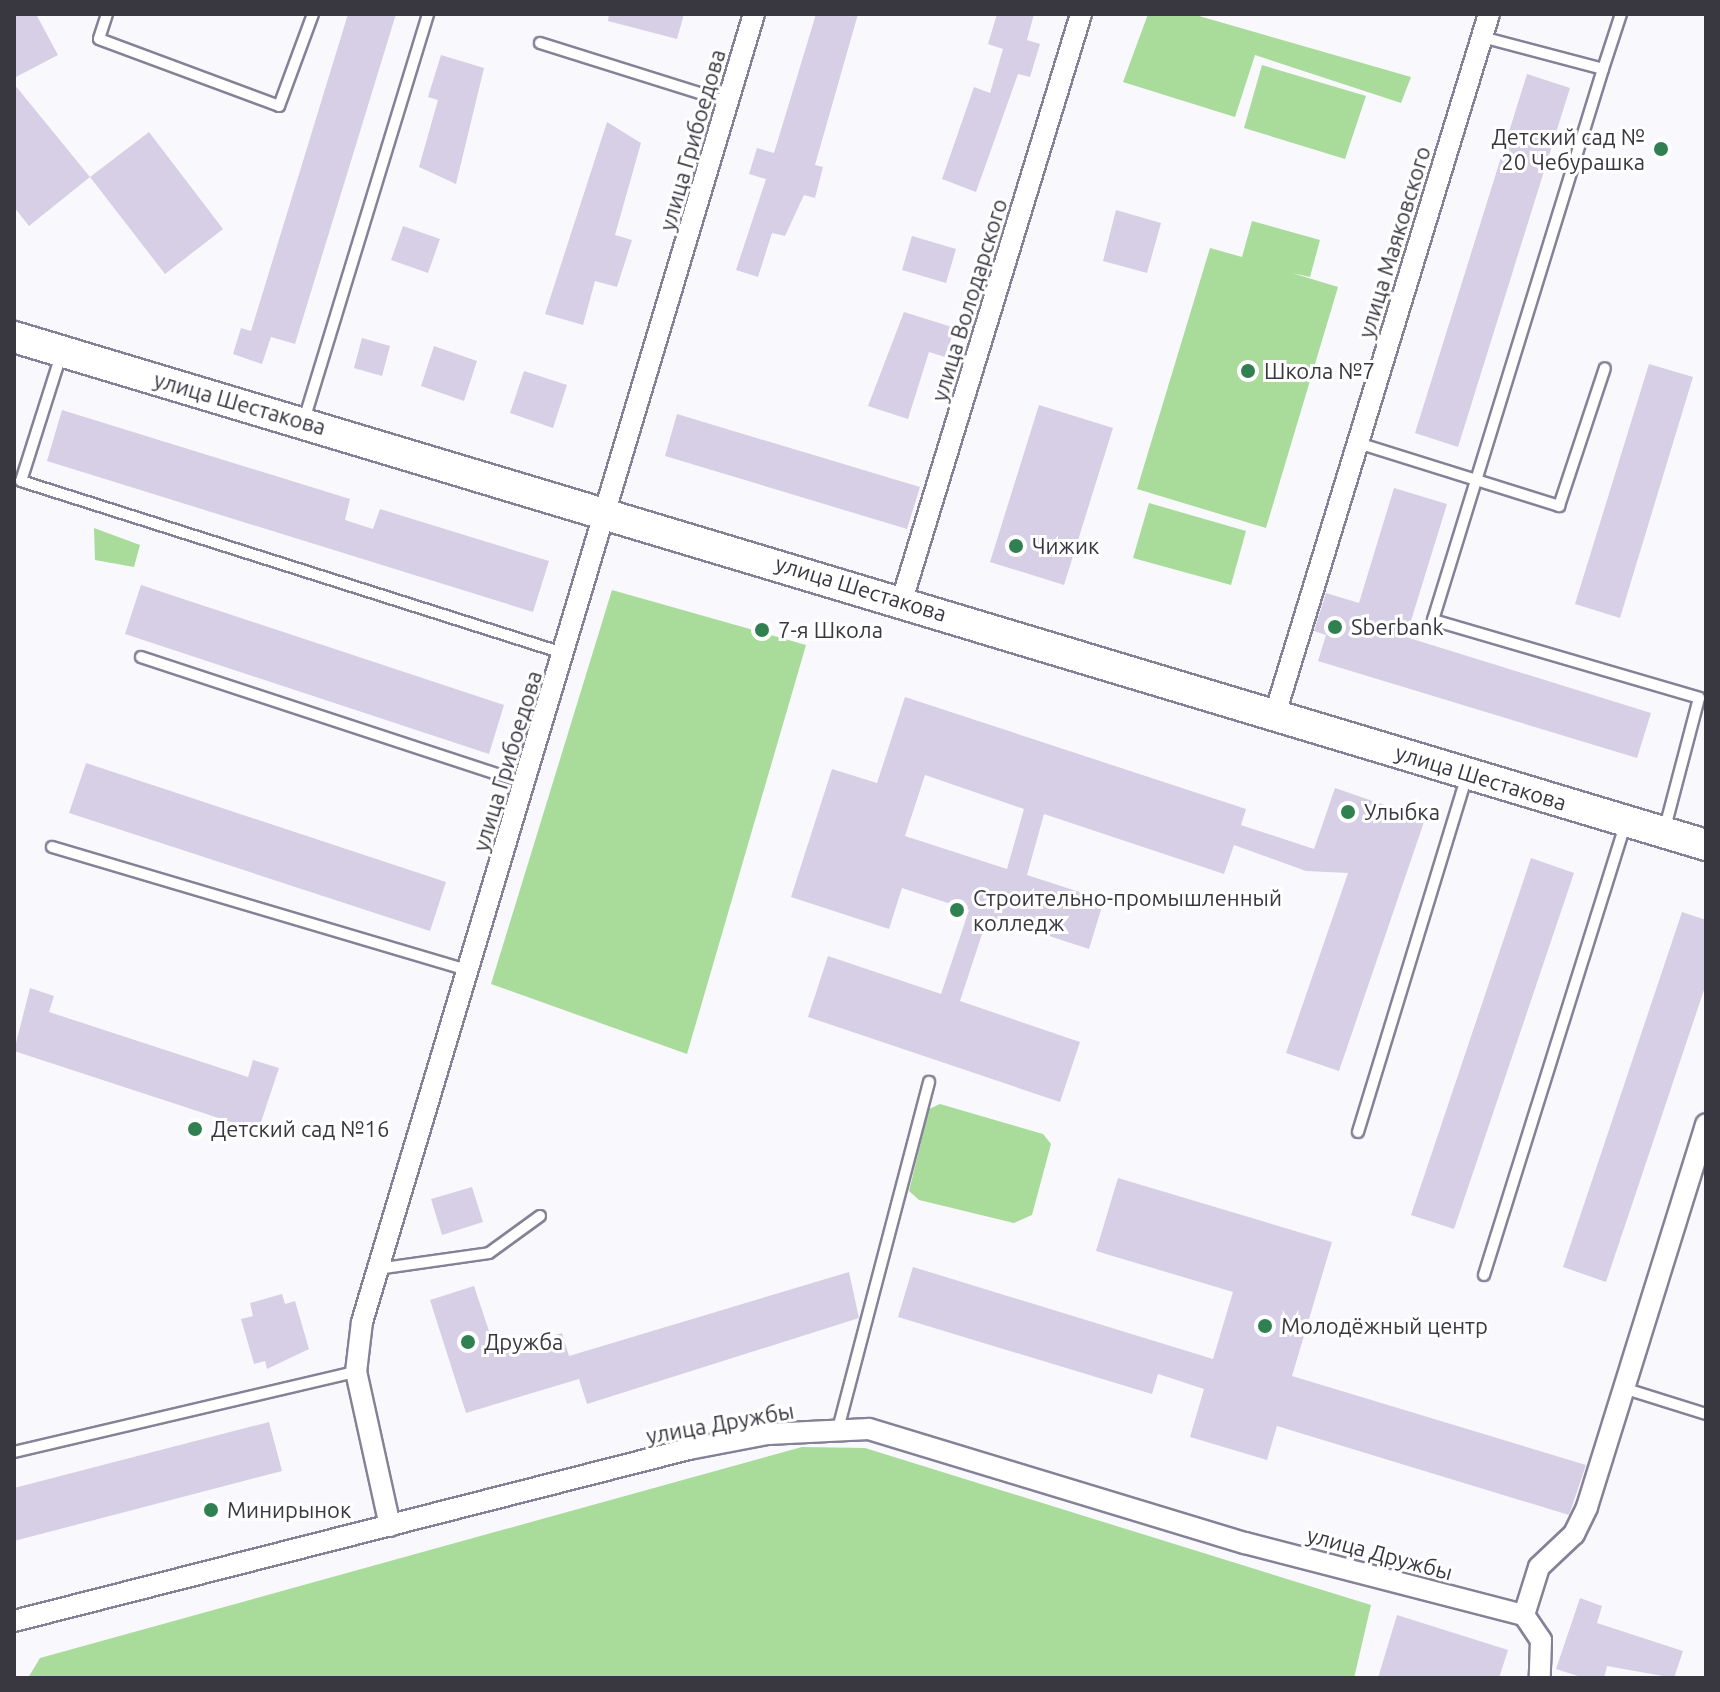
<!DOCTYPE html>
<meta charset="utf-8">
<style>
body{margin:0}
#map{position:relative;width:1720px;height:1692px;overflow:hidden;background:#f9f9fd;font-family:Ubuntu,sans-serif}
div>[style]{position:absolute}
.green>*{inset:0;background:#a9db9a}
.building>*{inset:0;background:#d6cfe5}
.roads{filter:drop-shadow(2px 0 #858297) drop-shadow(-2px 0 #858297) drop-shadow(0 2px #858297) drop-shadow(0 -2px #858297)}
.lane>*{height:10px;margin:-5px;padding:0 5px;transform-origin:5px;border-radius:5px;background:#fff}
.street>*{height:20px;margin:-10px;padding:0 10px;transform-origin:10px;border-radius:10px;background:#fff}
.secondary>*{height:30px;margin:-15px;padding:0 15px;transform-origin:15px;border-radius:15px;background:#fff}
.dots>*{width:22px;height:22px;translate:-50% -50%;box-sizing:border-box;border:4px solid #fff;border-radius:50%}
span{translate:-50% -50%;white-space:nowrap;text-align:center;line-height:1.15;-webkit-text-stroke:6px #fff;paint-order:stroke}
.poi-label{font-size:22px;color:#393841}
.right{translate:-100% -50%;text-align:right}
.left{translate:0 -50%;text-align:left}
.street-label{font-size:22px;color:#393841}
.frame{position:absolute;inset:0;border:16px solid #393841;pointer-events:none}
</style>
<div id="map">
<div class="green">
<i style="clip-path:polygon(1148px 14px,1192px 14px,1411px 77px,1401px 103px,1255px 55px,1235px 117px,1123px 82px)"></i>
<i style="clip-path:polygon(1262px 65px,1366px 96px,1345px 159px,1244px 128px)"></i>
<i style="clip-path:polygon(1252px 221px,1320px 240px,1310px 277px,1292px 273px,1338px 287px,1266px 528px,1137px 489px,1210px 248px,1242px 257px)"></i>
<i style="clip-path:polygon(1149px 503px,1246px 531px,1231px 585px,1133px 558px)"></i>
<i style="clip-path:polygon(94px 528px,140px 545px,134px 567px,95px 560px)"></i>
<i style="clip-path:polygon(612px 590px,806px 645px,687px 1054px,491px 984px)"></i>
<i style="clip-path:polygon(940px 1104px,1043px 1134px,1051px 1144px,1032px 1215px,1014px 1223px,919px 1200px,909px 1191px,929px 1109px)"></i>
<i style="clip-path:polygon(802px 1447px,865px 1448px,1371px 1605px,1354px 1678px,28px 1678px,40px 1658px)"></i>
</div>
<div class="building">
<i style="clip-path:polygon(14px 14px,36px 14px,58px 55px,14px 78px)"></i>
<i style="clip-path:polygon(348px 14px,396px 14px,295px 344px,271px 337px,262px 364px,233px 354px,241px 328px,251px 331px)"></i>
<i style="clip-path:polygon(609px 14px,684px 14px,677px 39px,608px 21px)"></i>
<i style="clip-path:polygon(816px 14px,858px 14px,815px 165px,823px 167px,815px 198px,804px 195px,785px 236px,772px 233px,758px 277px,736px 270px,766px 179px,749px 174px,757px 148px,774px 153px)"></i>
<i style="clip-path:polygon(997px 14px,1034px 14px,1027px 40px,1040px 44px,1030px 77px,1018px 74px,976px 192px,942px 179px,974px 87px,990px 93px,1003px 49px,988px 44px)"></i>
<i style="clip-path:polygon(441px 55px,484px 68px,456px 184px,419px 167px,438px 100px,428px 97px)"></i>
<i style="clip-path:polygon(1527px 74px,1570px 88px,1458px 447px,1415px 433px)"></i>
<i style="clip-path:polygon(14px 84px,90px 177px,29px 226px,14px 207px)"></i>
<i style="clip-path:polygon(607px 122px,641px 143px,615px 235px,632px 240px,617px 287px,595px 281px,583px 325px,545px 314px)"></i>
<i style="clip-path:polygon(149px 132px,223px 229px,165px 274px,90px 177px)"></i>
<i style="clip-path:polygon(1116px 210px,1161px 223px,1147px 273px,1103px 261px)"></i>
<i style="clip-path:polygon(403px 226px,440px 239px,428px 273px,391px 260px)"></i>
<i style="clip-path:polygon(912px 236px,956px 249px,946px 283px,902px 270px)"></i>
<i style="clip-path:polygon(904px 312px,955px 328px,945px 357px,929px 352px,908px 419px,868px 406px)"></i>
<i style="clip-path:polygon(362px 338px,390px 346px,382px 376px,354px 368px)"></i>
<i style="clip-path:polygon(434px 346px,477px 361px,464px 401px,421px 386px)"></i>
<i style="clip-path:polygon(1649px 364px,1693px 377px,1620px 618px,1575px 604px)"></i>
<i style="clip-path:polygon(524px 371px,567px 385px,553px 428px,510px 413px)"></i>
<i style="clip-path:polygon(1039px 405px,1113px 428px,1064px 585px,990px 562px)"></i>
<i style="clip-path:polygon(62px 410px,350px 499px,345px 520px,373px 529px,380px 509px,549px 561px,533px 612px,47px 461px)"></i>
<i style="clip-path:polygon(677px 414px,920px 487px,907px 529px,665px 456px)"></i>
<i style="clip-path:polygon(1394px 488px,1447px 504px,1406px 637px,1651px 713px,1637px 758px,1318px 661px,1326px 635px,1314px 631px,1326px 593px,1359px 603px)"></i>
<i style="clip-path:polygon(141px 585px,504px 705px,489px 754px,125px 634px)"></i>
<i style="clip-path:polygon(evenodd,905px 697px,1246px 809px,1241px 825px,1314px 849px,1335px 788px,1425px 819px,1339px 1071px,1286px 1053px,1348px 873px,1306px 871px,1234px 845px,1224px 874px,1044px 814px,1027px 875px,1104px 900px,1089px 949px,988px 916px,960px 1001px,1080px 1042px,1060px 1102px,808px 1017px,828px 956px,941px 994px,969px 910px,902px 888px,889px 929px,791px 897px,832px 769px,877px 783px,905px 697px,925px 775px,1024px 809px,1007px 869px,905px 836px,925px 775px)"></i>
<i style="clip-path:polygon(86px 763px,446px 882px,430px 931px,69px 813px)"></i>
<i style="clip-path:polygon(1531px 858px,1574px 873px,1454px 1229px,1411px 1215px)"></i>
<i style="clip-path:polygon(1682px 912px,1706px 920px,1706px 984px,1606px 1282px,1563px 1267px)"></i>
<i style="clip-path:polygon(30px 988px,54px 996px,49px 1012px,248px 1077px,253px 1060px,279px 1068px,258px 1131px,14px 1051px)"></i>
<i style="clip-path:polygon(1118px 1178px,1332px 1242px,1292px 1376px,1586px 1465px,1569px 1515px,1277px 1426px,1267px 1460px,1190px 1437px,1204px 1389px,1158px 1374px,1152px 1394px,898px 1317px,913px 1267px,1213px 1359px,1233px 1292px,1096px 1251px)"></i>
<i style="clip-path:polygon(472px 1187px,483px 1222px,442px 1235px,431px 1199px)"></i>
<i style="clip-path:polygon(849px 1272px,859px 1318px,587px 1404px,579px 1379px,466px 1413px,430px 1300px,474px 1286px,496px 1352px,562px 1333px,569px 1356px)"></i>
<i style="clip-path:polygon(282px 1294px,285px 1304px,295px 1301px,309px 1349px,267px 1369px,265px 1361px,254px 1364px,241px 1319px,253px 1316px,250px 1303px)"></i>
<i style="clip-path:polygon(269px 1422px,282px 1471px,14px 1541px,14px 1488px)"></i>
<i style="clip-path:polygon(1580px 1598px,1602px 1606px,1597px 1623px,1683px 1651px,1674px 1678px,1607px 1666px,1604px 1678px,1584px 1678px,1556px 1669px)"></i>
<i style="clip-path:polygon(1397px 1615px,1508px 1650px,1499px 1678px,1378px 1678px)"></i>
</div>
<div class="roads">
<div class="lane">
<i style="left:107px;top:14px;width:26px;rotate:108deg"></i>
<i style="left:99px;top:39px;width:192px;rotate:20.4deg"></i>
<i style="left:279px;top:106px;width:98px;rotate:-69.7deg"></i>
<i style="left:1482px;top:37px;width:125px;rotate:14.8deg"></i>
<i style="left:1603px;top:69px;width:577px;rotate:107.15deg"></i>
<i style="left:1433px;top:620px;width:277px;rotate:16.3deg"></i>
<i style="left:1699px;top:698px;width:138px;rotate:104.7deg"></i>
<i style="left:540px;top:43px;width:197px;rotate:17.4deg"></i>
<i style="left:1603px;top:69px;width:58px;rotate:-71.9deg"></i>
<i style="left:61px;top:355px;width:132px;rotate:107.6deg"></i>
<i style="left:21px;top:481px;width:569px;rotate:17.61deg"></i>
<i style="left:304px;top:420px;width:425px;rotate:-73deg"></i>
<i style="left:1358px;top:443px;width:211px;rotate:17.4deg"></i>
<i style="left:1559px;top:506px;width:145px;rotate:-71.6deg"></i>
<i style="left:141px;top:657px;width:404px;rotate:18.2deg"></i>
<i style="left:52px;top:847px;width:434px;rotate:16.5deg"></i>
<i style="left:1358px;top:1132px;width:373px;rotate:-73deg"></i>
<i style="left:377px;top:1269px;width:113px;rotate:-8.1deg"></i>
<i style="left:489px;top:1253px;width:63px;rotate:-36deg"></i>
<i style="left:1484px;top:1275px;width:474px;rotate:-72.6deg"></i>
<i style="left:1623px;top:1388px;width:87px;rotate:17.4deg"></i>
<i style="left:838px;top:1429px;width:359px;rotate:-75.3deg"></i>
<i style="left:14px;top:1452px;width:351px;rotate:-13.2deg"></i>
</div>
<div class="street">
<i style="left:902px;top:600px;width:613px;rotate:-73.01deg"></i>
<i style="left:1275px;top:714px;width:732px;rotate:-73deg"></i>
<i style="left:390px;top:1526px;width:158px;rotate:-102.4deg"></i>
<i style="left:356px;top:1372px;width:50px;rotate:-83.2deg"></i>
<i style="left:362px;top:1322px;width:1365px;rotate:-73.32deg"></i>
<i style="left:1524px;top:1615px;width:50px;rotate:-72.6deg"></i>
<i style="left:1539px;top:1567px;width:48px;rotate:-43.3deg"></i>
<i style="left:1574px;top:1534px;width:30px;rotate:-64deg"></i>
<i style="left:1587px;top:1507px;width:401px;rotate:-72.7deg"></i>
<i style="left:14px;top:1621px;width:697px;rotate:-14.3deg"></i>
<i style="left:689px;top:1449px;width:80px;rotate:-10.8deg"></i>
<i style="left:768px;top:1434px;width:101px;rotate:-2.8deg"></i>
<i style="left:869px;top:1429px;width:393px;rotate:16.9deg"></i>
<i style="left:1245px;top:1543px;width:288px;rotate:14.5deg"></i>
<i style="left:1524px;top:1615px;width:30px;rotate:56deg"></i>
<i style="left:1541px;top:1640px;width:38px;rotate:92deg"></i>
</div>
<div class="secondary">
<i style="left:14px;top:337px;width:1767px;rotate:16.71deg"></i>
</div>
</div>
<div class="dots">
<i style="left:1661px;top:149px;background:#318051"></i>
<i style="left:1248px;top:371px;background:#318051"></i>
<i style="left:1016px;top:546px;background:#318051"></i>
<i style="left:1335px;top:627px;background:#318051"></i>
<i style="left:762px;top:630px;background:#318051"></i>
<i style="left:1348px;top:812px;background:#318051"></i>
<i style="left:957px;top:910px;background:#318051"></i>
<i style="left:195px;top:1129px;background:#318051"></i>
<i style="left:1265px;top:1326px;background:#318051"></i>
<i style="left:468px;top:1342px;background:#318051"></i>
<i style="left:211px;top:1510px;background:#318051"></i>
</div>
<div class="poi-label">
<span class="right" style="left:1645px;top:149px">Детский сад №<br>20 Чебурашка</span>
<span class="left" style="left:1264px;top:371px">Школа №7</span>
<span class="left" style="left:1032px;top:546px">Чижик</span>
<span class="left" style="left:1351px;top:627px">Sberbank</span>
<span class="left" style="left:778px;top:630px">7-я Школа</span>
<span class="left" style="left:1364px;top:812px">Улыбка</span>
<span class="left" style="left:973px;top:910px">Строительно-промышленный<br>колледж</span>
<span class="left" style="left:211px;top:1129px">Детский сад №16</span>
<span class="left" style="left:1281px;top:1326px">Молодёжный центр</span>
<span class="left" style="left:484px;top:1342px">Дружба</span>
<span class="left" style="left:227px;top:1510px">Минирынок</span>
</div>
<div class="street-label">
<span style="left:692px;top:140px;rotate:-74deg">улица Грибоедова</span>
<span style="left:1394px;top:242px;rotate:-73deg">улица Маяковского</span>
<span style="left:969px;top:300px;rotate:-73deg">улица Володарского</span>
<span style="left:240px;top:403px;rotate:16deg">улица Шестакова</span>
<span style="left:861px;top:588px;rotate:17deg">улица Шестакова</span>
<span style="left:507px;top:761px;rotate:-73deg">улица Грибоедова</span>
<span style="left:1481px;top:777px;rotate:17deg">улица Шестакова</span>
<span style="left:720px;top:1423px;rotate:-10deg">улица Дружбы</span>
<span style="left:1380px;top:1553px;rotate:15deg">улица Дружбы</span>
</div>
<div class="frame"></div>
</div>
